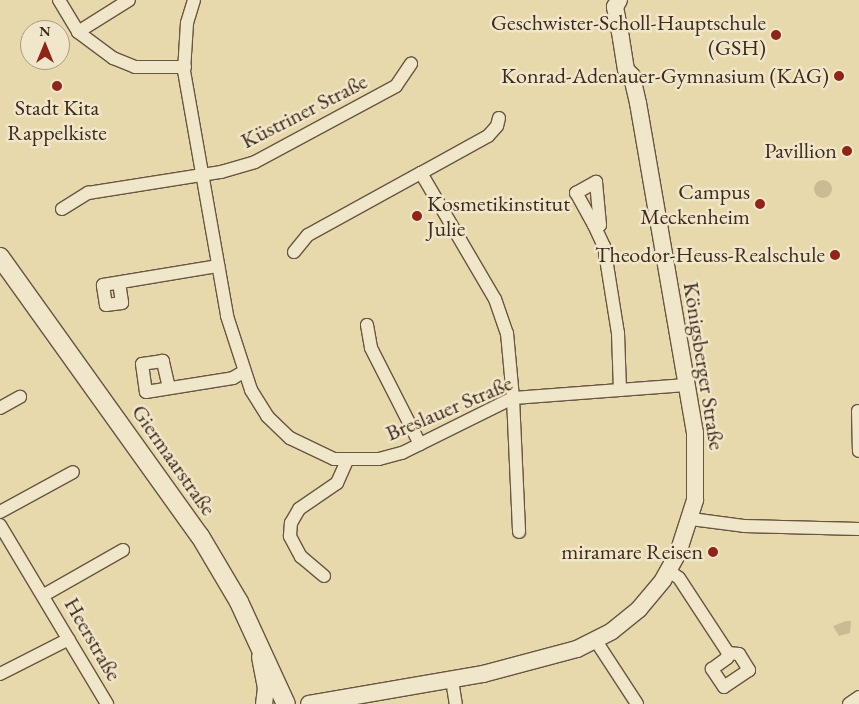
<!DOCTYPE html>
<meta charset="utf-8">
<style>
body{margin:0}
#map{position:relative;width:859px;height:704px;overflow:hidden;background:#e8d9ac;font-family:"EB Garamond",serif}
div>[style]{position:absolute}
.green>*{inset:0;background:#cbbb94}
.round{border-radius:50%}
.roads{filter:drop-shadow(1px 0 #685542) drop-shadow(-1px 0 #685542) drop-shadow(0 1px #685542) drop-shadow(0 -1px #685542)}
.minor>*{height:12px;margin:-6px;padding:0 6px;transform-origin:6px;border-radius:6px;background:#f0e6c9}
.tertiary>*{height:16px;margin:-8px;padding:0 8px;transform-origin:8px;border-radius:8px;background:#f0e6c9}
.secondary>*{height:18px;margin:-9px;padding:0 9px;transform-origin:9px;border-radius:9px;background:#f0e6c9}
.dots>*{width:14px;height:14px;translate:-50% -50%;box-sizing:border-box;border:2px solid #f0e6c9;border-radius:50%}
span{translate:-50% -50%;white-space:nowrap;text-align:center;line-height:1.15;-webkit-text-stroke:5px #f0e6c9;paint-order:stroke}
.poi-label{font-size:22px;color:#3e291e}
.right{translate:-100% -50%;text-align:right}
.left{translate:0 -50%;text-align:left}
.street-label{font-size:22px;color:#3e291e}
.north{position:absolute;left:20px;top:20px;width:50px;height:50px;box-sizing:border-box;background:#f0e6c9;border:1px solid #a99a85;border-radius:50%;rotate:0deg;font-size:14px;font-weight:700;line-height:20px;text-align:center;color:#3e291e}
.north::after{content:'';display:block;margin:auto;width:18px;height:22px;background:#8f2418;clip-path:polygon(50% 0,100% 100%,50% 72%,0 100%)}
</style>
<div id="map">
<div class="green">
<i class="round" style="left:814px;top:180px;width:18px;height:18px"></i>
<i style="clip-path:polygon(846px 621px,851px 621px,850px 633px,839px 636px,833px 626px)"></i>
</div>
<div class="roads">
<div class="minor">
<i style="left:59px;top:0;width:37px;rotate:59deg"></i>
<i style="left:78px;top:32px;width:44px;rotate:36.6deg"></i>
<i style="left:113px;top:58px;width:24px;rotate:22deg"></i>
<i style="left:135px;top:67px;width:50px"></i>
<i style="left:194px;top:0;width:24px;rotate:107deg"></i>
<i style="left:187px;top:23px;width:48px;rotate:93.6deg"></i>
<i style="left:184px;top:71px;width:249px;rotate:80deg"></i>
<i style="left:227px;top:316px;width:78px;rotate:72deg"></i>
<i style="left:251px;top:390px;width:31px;rotate:58deg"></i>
<i style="left:267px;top:416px;width:32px;rotate:44deg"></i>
<i style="left:290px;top:438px;width:49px;rotate:25.5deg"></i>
<i style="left:334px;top:459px;width:45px"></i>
<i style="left:379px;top:459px;width:24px;rotate:-15deg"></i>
<i style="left:402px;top:453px;width:124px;rotate:-26.4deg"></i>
<i style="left:513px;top:398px;width:174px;rotate:-4.3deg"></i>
<i style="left:78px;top:32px;width:60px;rotate:-32.1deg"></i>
<i style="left:499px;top:118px;width:8px;rotate:104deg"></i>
<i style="left:497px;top:126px;width:13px;rotate:132deg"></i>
<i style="left:488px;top:136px;width:77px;rotate:151.1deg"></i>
<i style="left:421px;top:173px;width:146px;rotate:59.6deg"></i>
<i style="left:495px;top:299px;width:36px;rotate:71deg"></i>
<i style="left:507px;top:333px;width:65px;rotate:84.7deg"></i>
<i style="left:513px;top:398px;width:134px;rotate:87.4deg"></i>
<i style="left:62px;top:209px;width:31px;rotate:-32deg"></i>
<i style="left:88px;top:193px;width:135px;rotate:-9deg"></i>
<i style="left:221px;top:172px;width:35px;rotate:-16deg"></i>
<i style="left:255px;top:162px;width:160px;rotate:-28.3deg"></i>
<i style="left:396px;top:86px;width:27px;rotate:-56deg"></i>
<i style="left:594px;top:225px;width:37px;rotate:-119deg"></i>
<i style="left:576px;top:193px;width:23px;rotate:-29deg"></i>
<i style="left:596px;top:182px;width:43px;rotate:84.7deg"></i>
<i style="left:600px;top:225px;width:6px;rotate:180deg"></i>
<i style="left:594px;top:225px;width:23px;rotate:65deg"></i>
<i style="left:604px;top:246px;width:88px;rotate:80.9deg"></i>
<i style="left:618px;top:333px;width:57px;rotate:88deg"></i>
<i style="left:294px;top:252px;width:22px;rotate:-51deg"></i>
<i style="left:308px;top:235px;width:129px;rotate:-28.8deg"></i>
<i style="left:119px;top:283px;width:20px;rotate:81deg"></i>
<i style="left:122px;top:303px;width:16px;rotate:173deg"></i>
<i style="left:106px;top:305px;width:20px;rotate:-99deg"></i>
<i style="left:103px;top:285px;width:117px;rotate:-9.4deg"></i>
<i style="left:367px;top:325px;width:23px;rotate:80deg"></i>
<i style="left:371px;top:348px;width:108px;rotate:63deg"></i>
<i style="left:169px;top:388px;width:28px;rotate:-103deg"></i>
<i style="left:163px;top:361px;width:21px;rotate:172deg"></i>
<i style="left:142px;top:364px;width:28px;rotate:82deg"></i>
<i style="left:146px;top:392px;width:88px;rotate:-9.1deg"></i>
<i style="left:233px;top:378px;width:12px;rotate:-31deg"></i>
<i style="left:0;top:408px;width:23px;rotate:-29deg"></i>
<i style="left:858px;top:411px;width:40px;rotate:88.6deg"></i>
<i style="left:0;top:512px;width:83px;rotate:-28.7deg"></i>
<i style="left:691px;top:519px;width:53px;rotate:7.5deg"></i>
<i style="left:744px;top:526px;width:115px;rotate:1.5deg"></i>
<i style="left:0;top:525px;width:209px;rotate:59.1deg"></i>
<i style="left:669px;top:571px;width:12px;rotate:35deg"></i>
<i style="left:679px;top:578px;width:90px;rotate:56.8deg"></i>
<i style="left:728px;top:653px;width:11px;rotate:5deg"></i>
<i style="left:739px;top:654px;width:19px;rotate:58deg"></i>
<i style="left:749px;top:670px;width:30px;rotate:146deg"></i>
<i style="left:724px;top:687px;width:22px;rotate:-124deg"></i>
<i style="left:712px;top:669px;width:19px;rotate:-36deg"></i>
<i style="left:727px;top:658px;width:5px;rotate:-79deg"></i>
<i style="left:324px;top:576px;width:30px;rotate:-140deg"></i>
<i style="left:301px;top:557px;width:24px;rotate:-118deg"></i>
<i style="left:290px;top:536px;width:13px;rotate:-86deg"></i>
<i style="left:291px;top:523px;width:16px;rotate:-60deg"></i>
<i style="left:299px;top:509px;width:46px;rotate:-34.4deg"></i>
<i style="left:337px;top:483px;width:24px;rotate:-66deg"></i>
<i style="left:44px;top:595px;width:91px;rotate:-29.7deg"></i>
<i style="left:596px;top:641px;width:75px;rotate:56.9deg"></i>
<i style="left:0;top:674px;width:77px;rotate:-26.9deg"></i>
<i style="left:452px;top:680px;width:24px;rotate:81deg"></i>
<i style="left:849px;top:704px;width:12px;rotate:-35deg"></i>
</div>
<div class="tertiary">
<i style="left:260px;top:657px;width:32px;rotate:79deg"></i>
<i style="left:266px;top:688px;width:16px;rotate:97deg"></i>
<i style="left:309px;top:704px;width:177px;rotate:-9.8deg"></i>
<i style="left:483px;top:674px;width:97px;rotate:-14.9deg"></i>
<i style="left:577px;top:649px;width:39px;rotate:-27deg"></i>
<i style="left:612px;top:631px;width:35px;rotate:-39deg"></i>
<i style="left:639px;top:609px;width:38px;rotate:-50deg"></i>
<i style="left:663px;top:580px;width:31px;rotate:-61deg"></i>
<i style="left:678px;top:553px;width:56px;rotate:-72.2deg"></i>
<i style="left:695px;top:500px;width:67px;rotate:-90deg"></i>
<i style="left:695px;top:433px;width:335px;rotate:-99.8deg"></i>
<i style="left:638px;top:103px;width:28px;rotate:-103deg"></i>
<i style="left:632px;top:76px;width:8px;rotate:-135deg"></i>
<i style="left:626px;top:70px;width:32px;rotate:-99deg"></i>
<i style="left:621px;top:38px;width:32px;rotate:-101deg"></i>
<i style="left:615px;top:7px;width:8px;rotate:-60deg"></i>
</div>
<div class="secondary">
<i style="left:0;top:257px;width:343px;rotate:54.4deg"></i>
<i style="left:200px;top:536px;width:77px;rotate:59.4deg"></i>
<i style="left:239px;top:602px;width:112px;rotate:65.3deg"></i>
</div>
</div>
<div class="dots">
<i style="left:776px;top:35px;background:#8f2418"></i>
<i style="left:839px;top:76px;background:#8f2418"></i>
<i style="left:57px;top:86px;background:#8f2418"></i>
<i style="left:847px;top:151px;background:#8f2418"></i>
<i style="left:760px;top:204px;background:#8f2418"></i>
<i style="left:417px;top:216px;background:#8f2418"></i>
<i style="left:835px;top:255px;background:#8f2418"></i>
<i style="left:713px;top:552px;background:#8f2418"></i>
</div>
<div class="poi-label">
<span class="right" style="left:766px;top:35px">Geschwister-Scholl-Hauptschule<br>(GSH)</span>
<span class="right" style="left:829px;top:76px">Konrad-Adenauer-Gymnasium (KAG)</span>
<span style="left:57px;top:120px">Stadt Kita<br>Rappelkiste</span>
<span class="right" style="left:837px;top:151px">Pavillion</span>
<span class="right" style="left:750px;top:204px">Campus<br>Meckenheim</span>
<span class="left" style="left:427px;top:216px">Kosmetikinstitut<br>Julie</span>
<span class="right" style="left:825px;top:255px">Theodor-Heuss-Realschule</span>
<span class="right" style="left:703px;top:552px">miramare Reisen</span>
</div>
<div class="street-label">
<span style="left:304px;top:111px;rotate:-27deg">Küstriner Straße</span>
<span style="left:704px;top:366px;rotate:81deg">Königsberger Straße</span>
<span style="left:449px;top:408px;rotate:-23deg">Breslauer Straße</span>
<span style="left:174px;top:460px;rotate:55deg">Giermaarstraße</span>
<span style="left:93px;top:639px;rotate:60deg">Heerstraße</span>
</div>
<div class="north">N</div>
</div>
